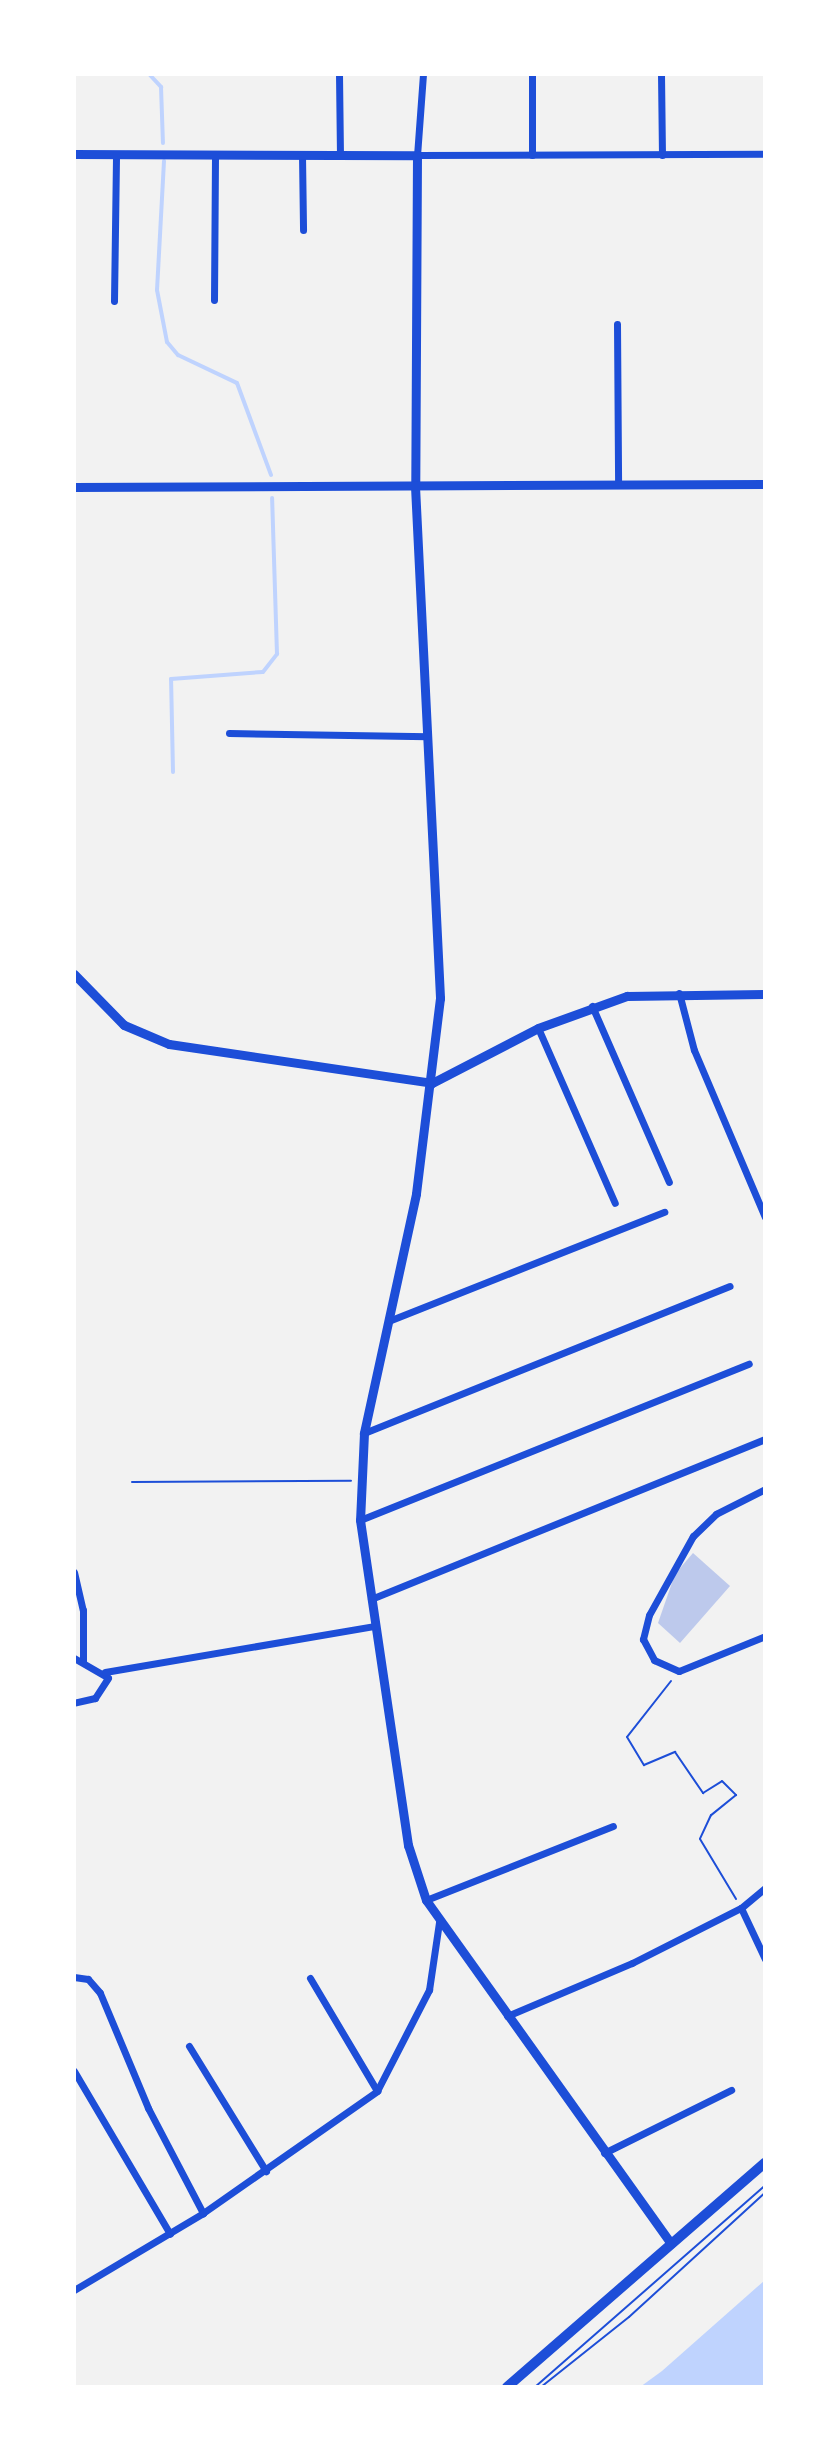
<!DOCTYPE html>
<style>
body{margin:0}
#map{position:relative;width:839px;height:2461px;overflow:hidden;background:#f2f2f2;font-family:Poppins,sans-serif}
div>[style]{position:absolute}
.water>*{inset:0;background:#bfd3fe}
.stream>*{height:4px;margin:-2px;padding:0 2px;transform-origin:2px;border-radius:2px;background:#bfd3fe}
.building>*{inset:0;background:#bdc9ec}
.path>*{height:2px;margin:-1px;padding:0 1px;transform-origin:1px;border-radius:1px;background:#1d4ed8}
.minor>*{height:7px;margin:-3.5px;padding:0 3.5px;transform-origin:3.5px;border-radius:3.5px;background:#1d4ed8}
.tertiary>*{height:9px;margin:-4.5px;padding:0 4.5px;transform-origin:4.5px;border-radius:4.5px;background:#1d4ed8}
.secondary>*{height:10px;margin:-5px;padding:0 5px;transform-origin:5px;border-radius:5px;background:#1d4ed8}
span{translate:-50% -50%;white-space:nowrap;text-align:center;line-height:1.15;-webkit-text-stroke:6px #fff;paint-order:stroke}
.frame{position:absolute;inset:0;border:76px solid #fff;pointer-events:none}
</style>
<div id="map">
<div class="water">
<i style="clip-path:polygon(765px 2280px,765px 2387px,640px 2387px,662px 2371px)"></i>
</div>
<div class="stream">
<i style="left:149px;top:74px;width:18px;rotate:47deg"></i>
<i style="left:161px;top:87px;width:56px;rotate:88deg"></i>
<i style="left:164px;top:161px;width:129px;rotate:93.1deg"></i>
<i style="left:157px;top:290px;width:53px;rotate:79.1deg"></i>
<i style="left:167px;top:342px;width:17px;rotate:50deg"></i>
<i style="left:178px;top:355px;width:65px;rotate:25.4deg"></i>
<i style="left:237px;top:383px;width:98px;rotate:69.7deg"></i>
<i style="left:173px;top:772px;width:93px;rotate:-91.2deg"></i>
<i style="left:171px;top:679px;width:92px;rotate:-4.4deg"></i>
<i style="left:263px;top:672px;width:23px;rotate:-52deg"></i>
<i style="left:277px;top:654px;width:156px;rotate:-91.8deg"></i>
</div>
<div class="building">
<i style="clip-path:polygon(693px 1553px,730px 1586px,680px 1643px,658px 1623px,675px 1574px)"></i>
</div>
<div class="path">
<i style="left:132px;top:1482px;width:219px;rotate:-0.3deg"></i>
<i style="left:671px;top:1681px;width:71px;rotate:128.2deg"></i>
<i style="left:627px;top:1737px;width:33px;rotate:59deg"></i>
<i style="left:644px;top:1765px;width:34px;rotate:-23deg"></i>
<i style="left:675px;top:1752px;width:50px;rotate:55.7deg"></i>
<i style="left:703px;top:1793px;width:22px;rotate:-32deg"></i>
<i style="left:722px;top:1781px;width:20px;rotate:45deg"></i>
<i style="left:736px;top:1795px;width:32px;rotate:141deg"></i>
<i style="left:711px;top:1815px;width:26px;rotate:115deg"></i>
<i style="left:700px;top:1839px;width:70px;rotate:59deg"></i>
<i style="left:535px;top:2387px;width:305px;rotate:-41.2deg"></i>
<i style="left:541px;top:2387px;width:112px;rotate:-38.5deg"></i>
<i style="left:629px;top:2317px;width:184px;rotate:-42.4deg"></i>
</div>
<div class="minor">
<i style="left:339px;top:74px;width:81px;rotate:89.3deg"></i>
<i style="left:423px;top:74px;width:81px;rotate:94.2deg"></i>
<i style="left:417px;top:155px;width:348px;rotate:-0.2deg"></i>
<i style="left:661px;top:74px;width:81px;rotate:89.3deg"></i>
<i style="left:302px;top:155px;width:75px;rotate:89.2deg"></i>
<i style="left:532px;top:155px;width:81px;rotate:-90deg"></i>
<i style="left:214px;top:300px;width:145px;rotate:-89.6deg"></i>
<i style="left:114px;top:301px;width:147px;rotate:-89.2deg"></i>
<i style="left:617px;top:324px;width:160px;rotate:89.6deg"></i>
<i style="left:229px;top:733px;width:199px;rotate:0.9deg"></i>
<i style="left:679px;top:993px;width:59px;rotate:75.3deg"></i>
<i style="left:694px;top:1050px;width:181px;rotate:67deg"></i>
<i style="left:592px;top:1006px;width:192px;rotate:66.4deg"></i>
<i style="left:538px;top:1028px;width:191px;rotate:66.3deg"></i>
<i style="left:391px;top:1320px;width:294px;rotate:-21.6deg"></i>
<i style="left:364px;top:1433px;width:394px;rotate:-21.9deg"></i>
<i style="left:765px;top:1489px;width:55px;rotate:153deg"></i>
<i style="left:716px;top:1514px;width:32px;rotate:136deg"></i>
<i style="left:693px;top:1536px;width:90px;rotate:119.1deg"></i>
<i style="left:649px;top:1615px;width:25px;rotate:104deg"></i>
<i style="left:643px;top:1639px;width:24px;rotate:62deg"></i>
<i style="left:654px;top:1660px;width:27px;rotate:24deg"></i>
<i style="left:679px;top:1671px;width:93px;rotate:-22.1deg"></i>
<i style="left:360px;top:1520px;width:419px;rotate:-21.9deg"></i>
<i style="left:74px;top:1572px;width:39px;rotate:77deg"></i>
<i style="left:83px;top:1610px;width:52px;rotate:90deg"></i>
<i style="left:371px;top:1599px;width:425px;rotate:-22.1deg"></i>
<i style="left:74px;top:1658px;width:39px;rotate:30deg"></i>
<i style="left:108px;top:1678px;width:24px;rotate:123deg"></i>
<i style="left:95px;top:1698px;width:22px;rotate:167deg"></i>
<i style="left:105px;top:1672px;width:274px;rotate:-9.7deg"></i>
<i style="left:426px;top:1900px;width:201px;rotate:-21.6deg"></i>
<i style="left:741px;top:1908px;width:56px;rotate:64.8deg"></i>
<i style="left:74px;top:1977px;width:14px;rotate:8deg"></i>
<i style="left:88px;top:1979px;width:18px;rotate:49deg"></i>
<i style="left:100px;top:1993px;width:125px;rotate:67.3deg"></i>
<i style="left:148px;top:2108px;width:119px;rotate:62.4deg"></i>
<i style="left:310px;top:1978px;width:131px;rotate:59.3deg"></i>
<i style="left:507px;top:2016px;width:136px;rotate:-23deg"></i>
<i style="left:632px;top:1963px;width:122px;rotate:-26.8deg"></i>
<i style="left:741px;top:1908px;width:31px;rotate:-40deg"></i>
<i style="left:189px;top:2046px;width:147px;rotate:58.4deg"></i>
<i style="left:74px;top:2071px;width:189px;rotate:59.5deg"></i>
<i style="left:604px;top:2153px;width:142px;rotate:-26.4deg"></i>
<i style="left:74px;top:2290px;width:150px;rotate:-30.8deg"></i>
<i style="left:203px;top:2213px;width:213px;rotate:-35deg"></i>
<i style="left:377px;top:2091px;width:114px;rotate:-62.8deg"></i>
<i style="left:429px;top:1990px;width:69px;rotate:-81.6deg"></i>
</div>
<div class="tertiary">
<i style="left:74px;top:154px;width:343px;rotate:0.2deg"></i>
<i style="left:417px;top:155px;width:331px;rotate:90.3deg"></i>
<i style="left:415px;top:486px;width:513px;rotate:87.2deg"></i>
<i style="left:440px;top:998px;width:197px;rotate:97deg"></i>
<i style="left:416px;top:1194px;width:245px;rotate:102.3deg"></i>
<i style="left:364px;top:1433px;width:87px;rotate:92.6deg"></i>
<i style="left:360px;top:1520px;width:329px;rotate:81.6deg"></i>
<i style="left:408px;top:1845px;width:58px;rotate:71.9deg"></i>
<i style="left:426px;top:1900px;width:422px;rotate:54.5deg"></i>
<i style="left:74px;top:487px;width:691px;rotate:-0.25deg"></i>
<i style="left:74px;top:974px;width:71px;rotate:45.6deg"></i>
<i style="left:124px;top:1025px;width:49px;rotate:22.9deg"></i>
<i style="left:169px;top:1044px;width:266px;rotate:8.4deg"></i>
<i style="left:432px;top:1083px;width:119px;rotate:-27.4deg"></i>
<i style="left:538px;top:1028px;width:95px;rotate:-19.8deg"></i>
<i style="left:627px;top:996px;width:138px;rotate:-0.8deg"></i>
</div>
<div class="secondary">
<i style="left:507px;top:2387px;width:342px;rotate:-41deg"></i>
</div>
<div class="frame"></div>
</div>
